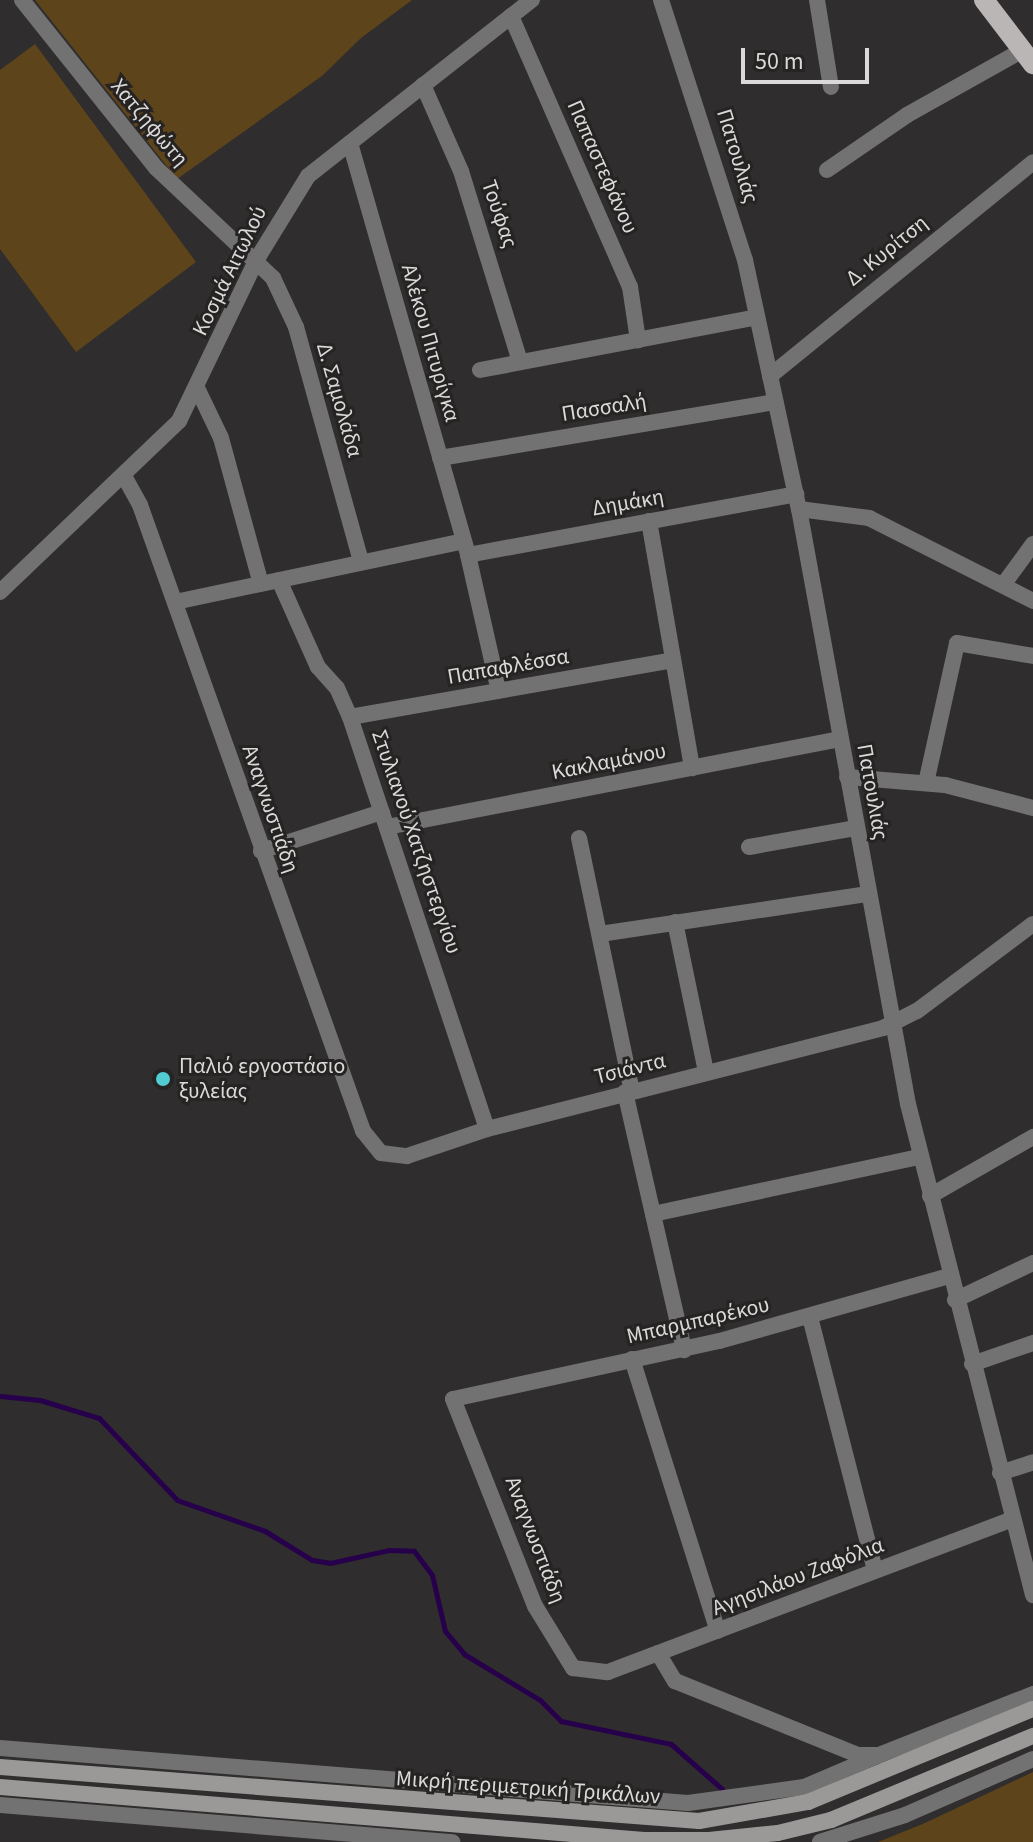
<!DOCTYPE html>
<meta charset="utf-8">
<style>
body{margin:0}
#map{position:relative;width:1033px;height:1842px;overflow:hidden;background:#2f2d2d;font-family:"Source Sans 3",sans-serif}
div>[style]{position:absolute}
.green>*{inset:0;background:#5e441b}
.stream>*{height:5px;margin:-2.5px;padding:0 2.5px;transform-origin:2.5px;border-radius:2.5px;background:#27004b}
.minor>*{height:16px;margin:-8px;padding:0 8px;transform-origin:8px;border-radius:8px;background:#737272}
.tertiary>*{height:16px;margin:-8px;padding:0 8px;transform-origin:8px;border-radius:8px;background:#737272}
.secondary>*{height:16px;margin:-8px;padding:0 8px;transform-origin:8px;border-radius:8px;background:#9b9998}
.primary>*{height:20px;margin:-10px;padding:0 10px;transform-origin:10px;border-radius:10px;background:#b9b6b5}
.dots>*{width:22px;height:22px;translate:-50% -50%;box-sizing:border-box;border:4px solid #262323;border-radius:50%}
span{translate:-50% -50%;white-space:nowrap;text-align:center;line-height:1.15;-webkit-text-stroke:6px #262323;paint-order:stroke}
.street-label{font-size:22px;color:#dbd9d9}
.poi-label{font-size:22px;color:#dbd9d9}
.left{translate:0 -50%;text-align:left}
.scale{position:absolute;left:741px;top:48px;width:128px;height:36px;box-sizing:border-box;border:4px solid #dbd9d9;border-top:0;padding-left:10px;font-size:24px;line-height:28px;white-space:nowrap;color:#dbd9d9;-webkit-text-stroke:6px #262323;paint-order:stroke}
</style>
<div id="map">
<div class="green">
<i style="clip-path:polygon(35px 0,412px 0,361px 38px,322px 76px,177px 179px)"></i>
<i style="clip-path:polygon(35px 44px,196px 262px,76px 352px,0 249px,0 70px)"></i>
<i style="clip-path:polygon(1033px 1772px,1033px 1842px,878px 1842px,925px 1823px)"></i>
</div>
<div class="stream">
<i style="left:0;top:1396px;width:40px;rotate:5.7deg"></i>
<i style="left:40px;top:1400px;width:62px;rotate:17deg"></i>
<i style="left:99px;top:1418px;width:113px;rotate:46.4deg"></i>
<i style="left:177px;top:1500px;width:93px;rotate:19.4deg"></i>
<i style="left:265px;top:1531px;width:55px;rotate:31.7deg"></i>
<i style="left:312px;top:1560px;width:18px;rotate:9deg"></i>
<i style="left:330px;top:1563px;width:60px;rotate:-12.4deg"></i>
<i style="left:389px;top:1550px;width:25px;rotate:2deg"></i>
<i style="left:414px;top:1551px;width:30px;rotate:53deg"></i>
<i style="left:432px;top:1575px;width:57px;rotate:76.9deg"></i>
<i style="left:445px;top:1631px;width:30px;rotate:50deg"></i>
<i style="left:464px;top:1654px;width:89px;rotate:31.2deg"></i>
<i style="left:540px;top:1700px;width:30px;rotate:45deg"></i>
<i style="left:561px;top:1721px;width:112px;rotate:11.8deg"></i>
<i style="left:671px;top:1744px;width:68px;rotate:41.4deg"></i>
</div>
<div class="minor">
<i style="left:22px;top:0;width:215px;rotate:51.4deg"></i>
<i style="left:156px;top:168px;width:161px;rotate:43.2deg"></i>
<i style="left:273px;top:278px;width:54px;rotate:64.9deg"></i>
<i style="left:296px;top:327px;width:244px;rotate:74.5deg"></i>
<i style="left:817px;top:0;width:88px;rotate:80.9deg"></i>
<i style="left:511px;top:16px;width:296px;rotate:66.3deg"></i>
<i style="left:630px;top:287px;width:54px;rotate:81.4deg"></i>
<i style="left:423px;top:85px;width:94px;rotate:66.2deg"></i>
<i style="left:461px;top:171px;width:200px;rotate:72.8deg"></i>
<i style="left:350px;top:143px;width:429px;rotate:74deg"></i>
<i style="left:468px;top:555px;width:139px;rotate:77.2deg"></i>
<i style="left:827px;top:170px;width:97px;rotate:-34.5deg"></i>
<i style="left:907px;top:115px;width:133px;rotate:-29.3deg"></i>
<i style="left:480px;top:370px;width:282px;rotate:-10.8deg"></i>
<i style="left:770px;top:376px;width:339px;rotate:-39.1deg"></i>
<i style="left:198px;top:390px;width:53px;rotate:64.4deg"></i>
<i style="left:221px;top:438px;width:151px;rotate:74.7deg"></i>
<i style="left:440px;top:458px;width:340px;rotate:-9.5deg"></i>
<i style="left:124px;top:476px;width:33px;rotate:61deg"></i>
<i style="left:140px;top:505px;width:665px;rotate:70.39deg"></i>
<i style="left:363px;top:1131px;width:28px;rotate:51deg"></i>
<i style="left:381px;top:1153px;width:26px;rotate:7deg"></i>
<i style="left:407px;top:1156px;width:84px;rotate:-18.6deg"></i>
<i style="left:487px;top:1129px;width:409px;rotate:-14.3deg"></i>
<i style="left:883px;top:1028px;width:38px;rotate:-27deg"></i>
<i style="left:917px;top:1011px;width:145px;rotate:-36.9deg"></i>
<i style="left:799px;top:509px;width:71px;rotate:7.3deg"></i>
<i style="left:869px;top:518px;width:184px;rotate:26.8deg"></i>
<i style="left:649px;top:521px;width:251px;rotate:80.1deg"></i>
<i style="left:468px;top:555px;width:334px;rotate:-10.5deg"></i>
<i style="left:279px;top:580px;width:95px;rotate:65.9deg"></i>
<i style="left:318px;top:667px;width:28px;rotate:48deg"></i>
<i style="left:337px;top:688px;width:32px;rotate:66deg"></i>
<i style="left:350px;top:717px;width:434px;rotate:71.6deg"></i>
<i style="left:1003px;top:585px;width:51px;rotate:-53.8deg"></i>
<i style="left:175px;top:602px;width:295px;rotate:-11.9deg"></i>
<i style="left:350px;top:717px;width:328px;rotate:-10deg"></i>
<i style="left:847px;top:777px;width:98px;rotate:4.7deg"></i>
<i style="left:945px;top:785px;width:91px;rotate:14.6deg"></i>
<i style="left:926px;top:783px;width:143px;rotate:-77.5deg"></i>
<i style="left:957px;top:643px;width:77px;rotate:9.7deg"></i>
<i style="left:387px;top:827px;width:461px;rotate:-11deg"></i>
<i style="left:579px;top:838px;width:258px;rotate:78.2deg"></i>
<i style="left:749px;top:847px;width:109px;rotate:-10.1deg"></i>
<i style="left:261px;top:851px;width:127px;rotate:-17.9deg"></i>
<i style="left:675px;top:922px;width:153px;rotate:78.3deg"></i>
<i style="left:600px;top:934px;width:271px;rotate:-8.5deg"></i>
<i style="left:625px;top:1092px;width:265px;rotate:77.1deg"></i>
<i style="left:930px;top:1196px;width:119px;rotate:-29.8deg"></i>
<i style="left:653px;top:1214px;width:273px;rotate:-12.1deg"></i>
<i style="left:949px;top:1276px;width:239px;rotate:164.2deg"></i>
<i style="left:719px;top:1341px;width:272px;rotate:167.7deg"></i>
<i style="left:453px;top:1399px;width:223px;rotate:68.4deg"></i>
<i style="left:535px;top:1606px;width:73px;rotate:58.5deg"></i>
<i style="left:573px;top:1668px;width:35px;rotate:7deg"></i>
<i style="left:608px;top:1672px;width:432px;rotate:-20.7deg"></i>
<i style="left:955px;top:1300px;width:86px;rotate:-25.4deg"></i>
<i style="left:810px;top:1317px;width:262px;rotate:75.6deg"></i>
<i style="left:632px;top:1359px;width:285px;rotate:72.5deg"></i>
<i style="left:972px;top:1364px;width:65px;rotate:-19deg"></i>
<i style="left:1000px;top:1473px;width:35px;rotate:-18deg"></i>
<i style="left:658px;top:1653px;width:33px;rotate:59deg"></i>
<i style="left:675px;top:1681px;width:197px;rotate:22deg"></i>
<i style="left:858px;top:1755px;width:21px"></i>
<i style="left:879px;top:1755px;width:166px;rotate:-21.6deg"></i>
<i style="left:0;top:1748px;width:690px;rotate:4.57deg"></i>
<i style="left:688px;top:1803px;width:117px;rotate:-7.9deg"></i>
<i style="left:804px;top:1787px;width:82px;rotate:-23.1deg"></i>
<i style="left:0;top:1805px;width:454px;rotate:4.7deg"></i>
<i style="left:820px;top:1842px;width:89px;rotate:-17.6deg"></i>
<i style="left:905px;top:1815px;width:140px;rotate:-23.6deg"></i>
</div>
<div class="tertiary">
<i style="left:661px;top:0;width:273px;rotate:72.1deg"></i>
<i style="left:745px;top:260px;width:255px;rotate:77.8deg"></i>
<i style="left:799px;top:509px;width:605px;rotate:79.62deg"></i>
<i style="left:908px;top:1104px;width:507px;rotate:75.72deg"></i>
<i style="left:0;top:592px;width:248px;rotate:-43.7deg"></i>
<i style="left:179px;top:421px;width:180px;rotate:-64.3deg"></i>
<i style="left:257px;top:259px;width:97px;rotate:-58.4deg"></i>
<i style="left:308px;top:176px;width:285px;rotate:-38.2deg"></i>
</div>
<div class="secondary">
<i style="left:0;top:1767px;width:701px;rotate:4.42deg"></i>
<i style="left:699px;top:1821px;width:111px;rotate:-9.9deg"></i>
<i style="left:808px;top:1802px;width:243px;rotate:-22.5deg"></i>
<i style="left:0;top:1787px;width:646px;rotate:4.7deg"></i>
<i style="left:644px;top:1840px;width:65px"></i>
<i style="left:709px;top:1840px;width:69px;rotate:-5.8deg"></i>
<i style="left:778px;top:1833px;width:55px;rotate:-13.8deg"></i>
<i style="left:831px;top:1820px;width:219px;rotate:-22.6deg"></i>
</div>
<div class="primary">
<i style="left:984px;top:0;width:81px;rotate:52.6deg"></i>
</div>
<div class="dots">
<i style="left:163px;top:1079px;background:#51ccd2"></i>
</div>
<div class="street-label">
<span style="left:149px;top:123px;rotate:50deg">Χατζηφώτη</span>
<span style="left:737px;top:156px;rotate:73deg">Πατουλιάς</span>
<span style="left:602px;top:167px;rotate:66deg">Παπαστεφάνου</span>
<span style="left:499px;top:214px;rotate:71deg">Τούφας</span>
<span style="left:887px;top:251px;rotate:-39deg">Δ. Κυρίτση</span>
<span style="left:230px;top:271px;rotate:-64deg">Κοσμά Αιτωλού</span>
<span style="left:430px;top:343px;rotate:74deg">Αλέκου Πιτυρίγκα</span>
<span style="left:339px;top:400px;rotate:74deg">Δ. Σαμολάδα</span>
<span style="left:604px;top:408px;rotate:-9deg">Πασσαλή</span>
<span style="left:628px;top:503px;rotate:-10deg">Δημάκη</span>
<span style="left:508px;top:667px;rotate:-10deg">Παπαφλέσσα</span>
<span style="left:609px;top:762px;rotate:-11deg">Κακλαμάνου</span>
<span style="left:872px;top:792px;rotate:80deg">Πατουλιάς</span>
<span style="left:270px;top:809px;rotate:71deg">Αναγνωστιάδη</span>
<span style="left:416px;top:842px;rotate:71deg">Στυλιανού Χατζηστεργίου</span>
<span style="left:630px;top:1069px;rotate:-14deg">Τσιάντα</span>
<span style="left:698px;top:1321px;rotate:-13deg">Μπαρμπαρέκου</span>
<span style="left:535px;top:1540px;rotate:69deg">Αναγνωστιάδη</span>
<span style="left:798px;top:1577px;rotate:-21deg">Αγησιλάου Ζαφόλια</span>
<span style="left:528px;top:1788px;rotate:4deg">Μικρή περιμετρική Τρικάλων</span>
</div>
<div class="poi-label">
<span class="left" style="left:179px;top:1079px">Παλιό εργοστάσιο<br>ξυλείας</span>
</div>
<div class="scale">50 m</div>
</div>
